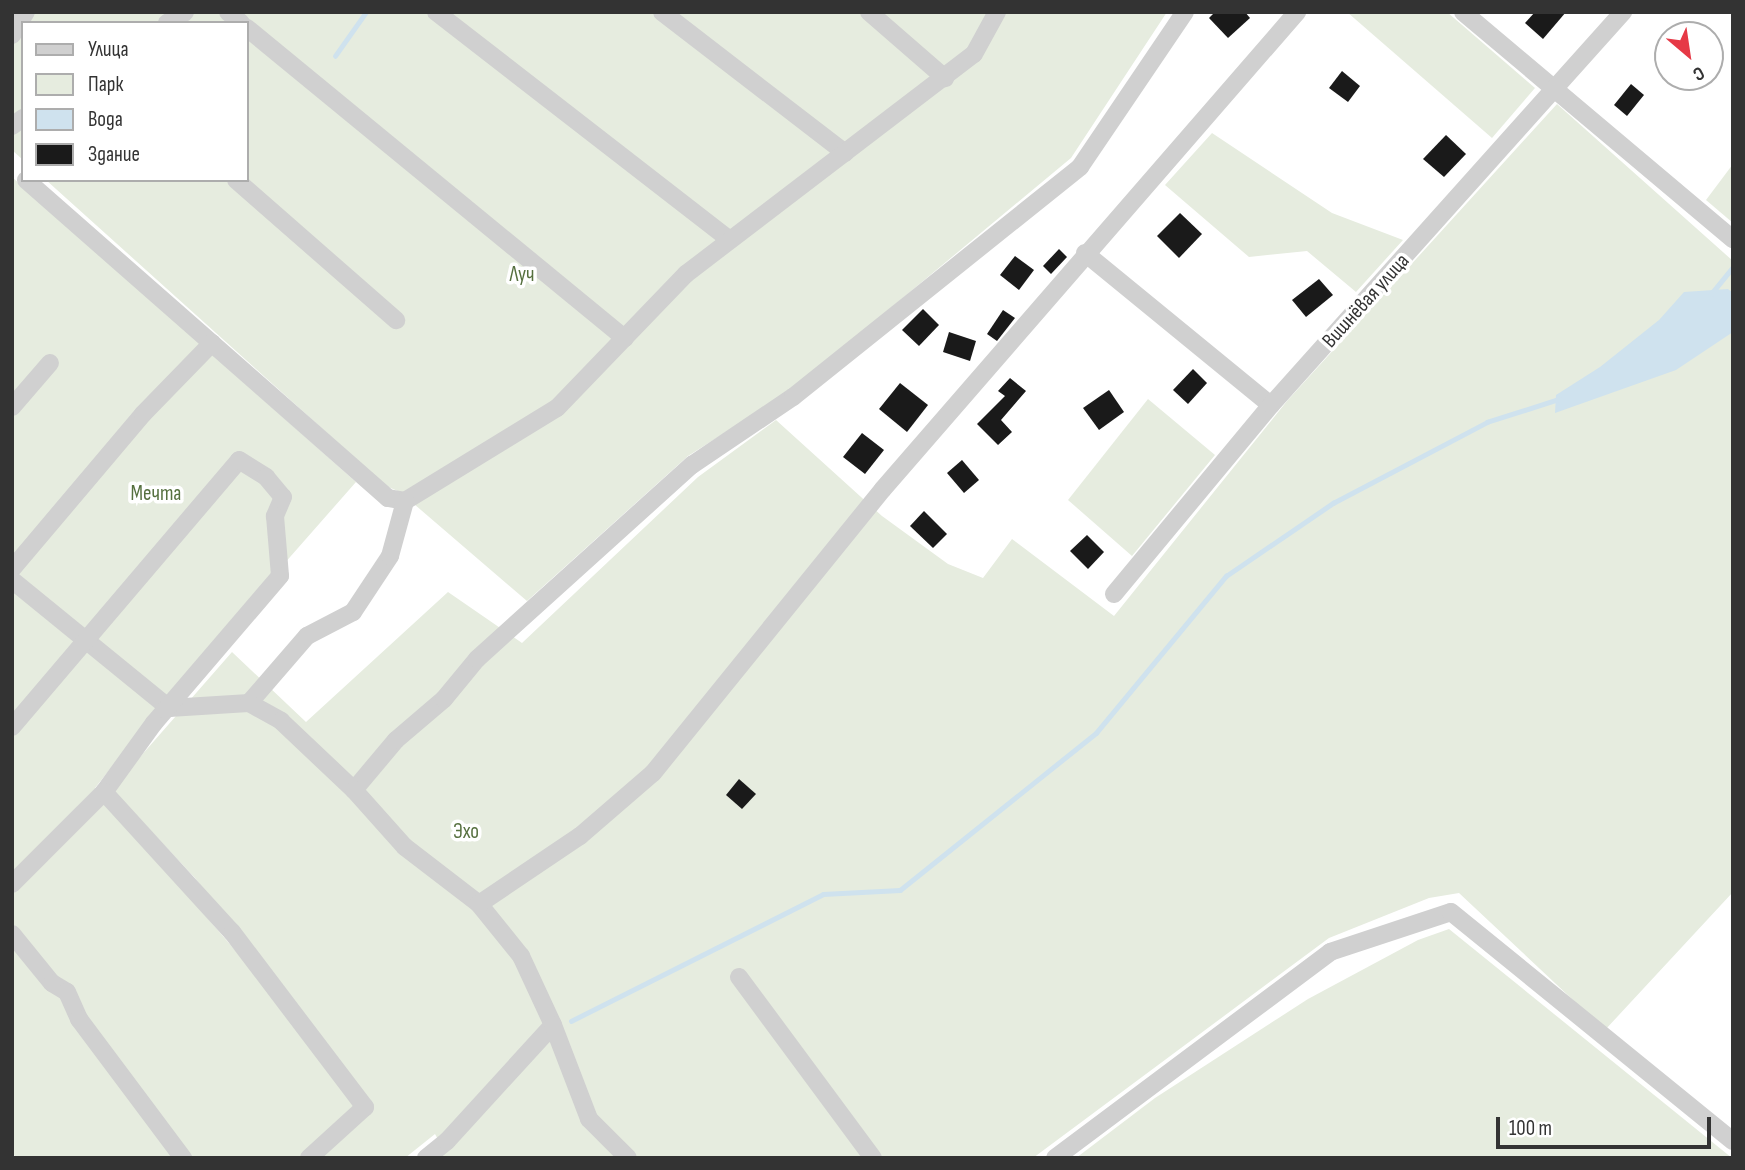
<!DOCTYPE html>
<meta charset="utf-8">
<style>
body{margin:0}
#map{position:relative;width:1745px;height:1170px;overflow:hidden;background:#fff;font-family:"Sofia Sans Condensed",sans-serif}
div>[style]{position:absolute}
.green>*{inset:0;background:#e6ecdf}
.water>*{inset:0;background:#cfe2ee}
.stream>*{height:4.5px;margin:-2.25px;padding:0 2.25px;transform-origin:2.25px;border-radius:2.25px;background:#cfe2ee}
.building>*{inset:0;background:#1a1a1a}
.minor>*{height:18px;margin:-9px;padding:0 9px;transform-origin:9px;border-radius:9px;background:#d0d0d0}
span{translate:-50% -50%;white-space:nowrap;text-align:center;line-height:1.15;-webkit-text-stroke:7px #fff;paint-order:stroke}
.park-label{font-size:21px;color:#56703f}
.street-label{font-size:21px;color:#333}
.frame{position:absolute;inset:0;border:14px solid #333;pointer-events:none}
.legend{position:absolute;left:21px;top:21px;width:228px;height:161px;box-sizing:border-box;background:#fff;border:2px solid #adadad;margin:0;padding:9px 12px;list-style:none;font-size:21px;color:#333}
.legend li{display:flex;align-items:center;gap:14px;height:35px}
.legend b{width:35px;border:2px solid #adadad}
.north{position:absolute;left:1654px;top:21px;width:70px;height:70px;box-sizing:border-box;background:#fff;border:2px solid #adadad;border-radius:50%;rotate:151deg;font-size:19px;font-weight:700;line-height:28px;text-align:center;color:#333}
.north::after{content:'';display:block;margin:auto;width:24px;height:32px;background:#e63946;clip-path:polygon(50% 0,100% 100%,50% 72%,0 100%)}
.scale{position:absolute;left:1496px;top:1117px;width:215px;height:32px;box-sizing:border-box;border:4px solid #333;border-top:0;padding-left:9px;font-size:21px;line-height:24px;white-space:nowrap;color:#333;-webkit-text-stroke:5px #fff;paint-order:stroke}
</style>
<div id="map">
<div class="green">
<i style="clip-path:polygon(12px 12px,1167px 12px,1071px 158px,792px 390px,688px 456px,527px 601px,400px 492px,386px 486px,46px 180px,247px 180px,247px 23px,23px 23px,23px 160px,12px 150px)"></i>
<i style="clip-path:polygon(1347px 12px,1447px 12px,1535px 88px,1492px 138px)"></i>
<i style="clip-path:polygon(1557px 104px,1733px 261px,1733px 892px,1605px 1030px,1459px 893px,1429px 898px,1329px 938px,1033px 1158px,438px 1158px,445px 1152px,435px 1134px,405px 1158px,18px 1158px,12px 1154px,12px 177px,356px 482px,167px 697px,95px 788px,247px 964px,268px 972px,195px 878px,112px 789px,232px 652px,306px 722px,448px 592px,522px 643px,698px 477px,776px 420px,882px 516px,948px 564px,983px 578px,1012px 539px,1114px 616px,1287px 401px)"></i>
<i style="clip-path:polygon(1212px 133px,1332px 213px,1403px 240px,1356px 292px,1307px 251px,1249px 257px,1165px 185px)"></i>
<i style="clip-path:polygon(1733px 164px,1733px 223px,1706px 200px)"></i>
<i style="clip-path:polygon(1148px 399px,1215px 455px,1132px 556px,1068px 500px)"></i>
<i style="clip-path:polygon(1449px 929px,1732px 1158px,1076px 1158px,1155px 1098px,1308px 999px,1418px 940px)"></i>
</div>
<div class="water">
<i style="clip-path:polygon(1728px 289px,1733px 293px,1733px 332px,1676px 370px,1555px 413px,1556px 395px,1600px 367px,1659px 320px,1684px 292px)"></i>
</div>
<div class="stream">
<i style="left:335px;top:56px;width:54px;rotate:-54.8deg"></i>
<i style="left:1711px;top:294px;width:35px;rotate:-51deg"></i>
<i style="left:571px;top:1021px;width:282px;rotate:-26.7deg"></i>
<i style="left:823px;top:894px;width:77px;rotate:-3deg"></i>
<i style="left:900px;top:890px;width:251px;rotate:-38.7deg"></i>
<i style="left:1096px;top:733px;width:204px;rotate:-50.4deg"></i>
<i style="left:1226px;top:576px;width:130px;rotate:-34.3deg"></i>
<i style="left:1333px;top:503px;width:174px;rotate:-27.7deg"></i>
<i style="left:1487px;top:422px;width:76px;rotate:-17.7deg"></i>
</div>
<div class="building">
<i style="clip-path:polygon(1215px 12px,1245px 12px,1250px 18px,1228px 38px,1209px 18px)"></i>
<i style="clip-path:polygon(1535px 12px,1566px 12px,1543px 39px,1525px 23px)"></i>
<i style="clip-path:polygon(1342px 71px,1360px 86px,1348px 102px,1329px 88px)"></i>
<i style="clip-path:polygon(1631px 84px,1644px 95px,1627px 116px,1614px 105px)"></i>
<i style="clip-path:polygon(1446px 135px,1466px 154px,1444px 177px,1423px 159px)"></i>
<i style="clip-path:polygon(1180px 213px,1202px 234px,1179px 258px,1157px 236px)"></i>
<i style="clip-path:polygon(1059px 249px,1067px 257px,1051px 274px,1043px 266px)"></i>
<i style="clip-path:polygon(1015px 256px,1034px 270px,1019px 290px,1000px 275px)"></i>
<i style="clip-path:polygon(1319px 279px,1333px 295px,1306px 317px,1292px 300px)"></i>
<i style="clip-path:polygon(923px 309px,939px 325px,919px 346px,902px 330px)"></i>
<i style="clip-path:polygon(1003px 310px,1015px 318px,997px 341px,987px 334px)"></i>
<i style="clip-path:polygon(949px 332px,976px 341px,970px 361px,943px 352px)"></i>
<i style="clip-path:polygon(1193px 369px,1207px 383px,1188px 404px,1173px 390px)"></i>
<i style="clip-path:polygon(1010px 378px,1026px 391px,1001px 420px,1012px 432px,998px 445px,977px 424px,1005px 396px,998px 391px)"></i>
<i style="clip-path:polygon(900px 383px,928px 405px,907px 432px,879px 409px)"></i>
<i style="clip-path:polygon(1109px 390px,1124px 412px,1099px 430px,1083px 408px)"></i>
<i style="clip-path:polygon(862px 433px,884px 450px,865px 474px,843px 457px)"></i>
<i style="clip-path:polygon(962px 460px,979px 480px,964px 493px,947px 473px)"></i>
<i style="clip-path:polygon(924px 511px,947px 534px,933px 548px,910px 526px)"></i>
<i style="clip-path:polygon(1087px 535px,1104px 552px,1088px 569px,1070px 551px)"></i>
<i style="clip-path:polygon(739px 779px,756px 794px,742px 809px,726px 795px)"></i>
</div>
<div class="minor">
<i style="left:228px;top:12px;width:17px;rotate:40deg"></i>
<i style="left:436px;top:12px;width:372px;rotate:37.8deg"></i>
<i style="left:662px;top:12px;width:231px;rotate:37.6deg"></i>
<i style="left:869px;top:12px;width:101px;rotate:41deg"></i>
<i style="left:1463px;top:12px;width:353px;rotate:40.1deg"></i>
<i style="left:167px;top:23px;width:21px;rotate:-31deg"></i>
<i style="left:247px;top:28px;width:489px;rotate:39.4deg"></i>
<i style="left:12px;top:35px;width:27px;rotate:-59deg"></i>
<i style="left:12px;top:126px;width:14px;rotate:-36deg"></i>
<i style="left:26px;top:180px;width:482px;rotate:41.3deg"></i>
<i style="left:388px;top:498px;width:17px;rotate:10deg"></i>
<i style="left:405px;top:501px;width:178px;rotate:-31.5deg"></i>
<i style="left:557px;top:408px;width:186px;rotate:-46.1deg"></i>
<i style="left:686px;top:274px;width:362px;rotate:-37.4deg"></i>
<i style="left:974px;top:54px;width:48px;rotate:-61.3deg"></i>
<i style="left:236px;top:180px;width:213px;rotate:41.2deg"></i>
<i style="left:1085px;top:253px;width:240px;rotate:39.3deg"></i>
<i style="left:12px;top:407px;width:58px;rotate:-49.2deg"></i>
<i style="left:12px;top:569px;width:203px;rotate:-49.8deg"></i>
<i style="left:143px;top:414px;width:99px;rotate:-45.8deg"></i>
<i style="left:12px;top:580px;width:203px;rotate:39.2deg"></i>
<i style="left:169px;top:708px;width:80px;rotate:-3.6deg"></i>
<i style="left:249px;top:703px;width:89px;rotate:-49.1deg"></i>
<i style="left:307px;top:636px;width:52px;rotate:-27.6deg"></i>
<i style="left:353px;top:612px;width:67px;rotate:-56.5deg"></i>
<i style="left:390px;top:556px;width:57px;rotate:-74.7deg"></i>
<i style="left:1114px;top:594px;width:246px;rotate:-50.3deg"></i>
<i style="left:1271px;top:405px;width:528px;rotate:-48.15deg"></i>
<i style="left:249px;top:703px;width:37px;rotate:29deg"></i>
<i style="left:281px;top:721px;width:100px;rotate:43.4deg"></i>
<i style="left:354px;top:790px;width:65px;rotate:-50deg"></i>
<i style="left:396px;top:740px;width:63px;rotate:-40.5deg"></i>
<i style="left:444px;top:699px;width:52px;rotate:-50.5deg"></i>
<i style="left:477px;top:659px;width:290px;rotate:-42.1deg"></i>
<i style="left:692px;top:465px;width:122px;rotate:-34deg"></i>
<i style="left:793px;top:397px;width:368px;rotate:-38.7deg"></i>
<i style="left:1080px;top:167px;width:187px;rotate:-55.9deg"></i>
<i style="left:12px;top:727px;width:350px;rotate:-49.6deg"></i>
<i style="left:239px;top:460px;width:32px;rotate:32deg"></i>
<i style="left:266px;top:477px;width:26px;rotate:50deg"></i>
<i style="left:283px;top:497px;width:21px;rotate:113deg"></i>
<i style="left:275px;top:516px;width:60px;rotate:85.2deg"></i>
<i style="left:280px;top:576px;width:194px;rotate:130.6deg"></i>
<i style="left:154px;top:723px;width:85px;rotate:125.9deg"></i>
<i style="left:104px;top:792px;width:130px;rotate:135deg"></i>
<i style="left:354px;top:790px;width:76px;rotate:48.2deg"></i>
<i style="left:405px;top:847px;width:93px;rotate:37.6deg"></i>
<i style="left:479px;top:904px;width:67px;rotate:51.1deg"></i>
<i style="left:521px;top:956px;width:76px;rotate:65.1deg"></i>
<i style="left:104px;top:792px;width:190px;rotate:47.6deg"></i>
<i style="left:232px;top:932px;width:220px;rotate:52.8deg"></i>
<i style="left:365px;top:1107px;width:76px;rotate:137.7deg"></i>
<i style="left:479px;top:904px;width:122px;rotate:-34deg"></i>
<i style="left:580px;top:836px;width:96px;rotate:-40.8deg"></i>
<i style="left:653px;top:773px;width:365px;rotate:-51deg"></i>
<i style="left:883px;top:489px;width:632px;rotate:-49.04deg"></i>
<i style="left:12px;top:934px;width:63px;rotate:50.8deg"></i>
<i style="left:52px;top:983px;width:17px;rotate:31deg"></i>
<i style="left:67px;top:992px;width:30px;rotate:66deg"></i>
<i style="left:79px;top:1019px;width:174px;rotate:53.2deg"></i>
<i style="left:739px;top:977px;width:225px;rotate:53.5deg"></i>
<i style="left:426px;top:1158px;width:27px;rotate:-39deg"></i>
<i style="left:447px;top:1141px;width:157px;rotate:-47.6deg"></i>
<i style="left:553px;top:1025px;width:101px;rotate:69deg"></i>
<i style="left:589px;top:1119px;width:55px;rotate:45deg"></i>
<i style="left:1055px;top:1158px;width:344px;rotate:-36.8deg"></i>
<i style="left:1330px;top:952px;width:127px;rotate:-18.3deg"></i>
<i style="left:1451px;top:912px;width:363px;rotate:39.1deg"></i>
</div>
<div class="park-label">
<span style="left:522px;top:275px">Луч</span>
<span style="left:156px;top:494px">Мечта</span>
<span style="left:466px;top:832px">Эхо</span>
</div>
<div class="street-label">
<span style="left:1366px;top:301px;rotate:-48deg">Вишнёвая улица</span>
</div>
<div class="frame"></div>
<ul class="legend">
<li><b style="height:9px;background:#d0d0d0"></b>Улица</li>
<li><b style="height:19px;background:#e6ecdf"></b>Парк</li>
<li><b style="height:19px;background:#cfe2ee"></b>Вода</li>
<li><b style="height:19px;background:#1a1a1a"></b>Здание</li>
</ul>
<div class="north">С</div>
<div class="scale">100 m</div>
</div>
